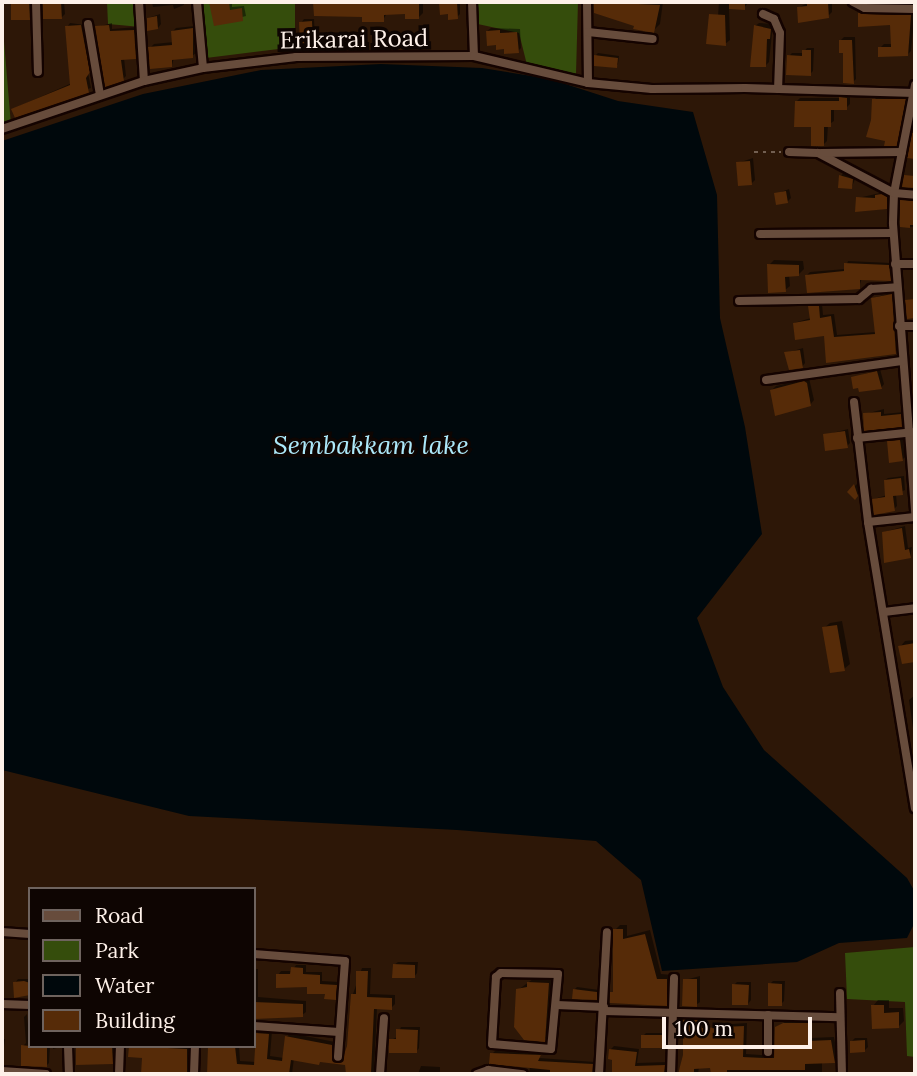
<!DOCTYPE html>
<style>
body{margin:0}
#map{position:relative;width:917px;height:1076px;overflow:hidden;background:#2d1707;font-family:Lora,serif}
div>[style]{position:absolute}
.green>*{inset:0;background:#354d0c}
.water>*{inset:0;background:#00080c}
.shadow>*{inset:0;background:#0007}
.building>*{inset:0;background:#562b08}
.path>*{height:2px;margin-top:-1px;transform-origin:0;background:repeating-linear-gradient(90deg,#725f51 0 3.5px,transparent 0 8.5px)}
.roads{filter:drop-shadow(2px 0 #140300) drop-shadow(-2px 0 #140300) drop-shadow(0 2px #140300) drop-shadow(0 -2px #140300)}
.street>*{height:8px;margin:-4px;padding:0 4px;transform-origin:4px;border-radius:4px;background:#674c3c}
span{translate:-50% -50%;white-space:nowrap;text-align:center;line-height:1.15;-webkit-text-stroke:7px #0e0502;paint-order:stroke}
.street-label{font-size:24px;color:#fef1e9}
.water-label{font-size:26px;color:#ade8f9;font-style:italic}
.frame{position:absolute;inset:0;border:4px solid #fef1e9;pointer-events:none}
.legend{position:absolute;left:28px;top:887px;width:228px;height:161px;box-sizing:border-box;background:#0e0502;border:2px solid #6e635e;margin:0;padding:9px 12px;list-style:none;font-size:21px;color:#fef1e9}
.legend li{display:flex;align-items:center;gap:14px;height:35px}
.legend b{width:35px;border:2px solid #6e635e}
.scale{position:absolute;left:662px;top:1017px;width:150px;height:32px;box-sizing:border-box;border:4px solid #fef1e9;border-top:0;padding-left:9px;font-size:21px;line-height:24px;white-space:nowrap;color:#fef1e9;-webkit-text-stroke:5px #0e0502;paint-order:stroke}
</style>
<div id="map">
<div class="green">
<i style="clip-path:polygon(107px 2px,137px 2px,141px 27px,108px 24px)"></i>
<i style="clip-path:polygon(198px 2px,295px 2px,295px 47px,206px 58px)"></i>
<i style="clip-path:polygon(472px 2px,578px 2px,576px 74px,527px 65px,519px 33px,473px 23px)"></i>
<i style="clip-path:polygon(2px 17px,11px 125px,2px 128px)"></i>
<i style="clip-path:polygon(915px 947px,915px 1057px,907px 1056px,905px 1002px,847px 999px,845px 953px)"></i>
</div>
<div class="water">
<i style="clip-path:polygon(381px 64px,482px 68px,550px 79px,618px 101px,693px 112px,717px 195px,720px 318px,745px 427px,762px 534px,697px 618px,723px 687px,764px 750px,907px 878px,915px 892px,915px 922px,907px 938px,839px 943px,797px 962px,662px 971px,641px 880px,596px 841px,457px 830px,189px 816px,2px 770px,2px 141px,143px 94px,261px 70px)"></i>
</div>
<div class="shadow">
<i style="clip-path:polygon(12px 2px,32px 2px,32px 15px,29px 18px,12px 18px)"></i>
<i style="clip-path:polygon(44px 2px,64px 2px,65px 14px,62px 17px,45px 17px)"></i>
<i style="clip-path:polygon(152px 2px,184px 2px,184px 5px,174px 9px,173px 5px,153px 7px)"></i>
<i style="clip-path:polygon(211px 2px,232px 2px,232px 7px,244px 6px,246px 16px,215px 24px)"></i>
<i style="clip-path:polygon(315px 2px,423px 2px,423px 13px,419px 17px,406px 12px,387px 13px,383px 20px,364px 15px,316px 15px)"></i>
<i style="clip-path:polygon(441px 2px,460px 2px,460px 14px,457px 17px,450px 12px,442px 13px)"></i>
<i style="clip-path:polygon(597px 2px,663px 2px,660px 24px,653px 31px,596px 12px)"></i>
<i style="clip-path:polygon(719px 2px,772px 2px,748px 3px,744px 8px,729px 7px,730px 40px,725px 44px,716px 44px)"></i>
<i style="clip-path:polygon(809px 2px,832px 2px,832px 12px,828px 16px,798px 8px)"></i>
<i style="clip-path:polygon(864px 9px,915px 10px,911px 51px,907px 55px,880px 48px,884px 44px,892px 44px,892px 23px,859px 25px,860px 13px)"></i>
<i style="clip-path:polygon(160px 14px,161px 24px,158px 28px,148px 18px)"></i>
<i style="clip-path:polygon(304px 19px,314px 19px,315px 40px,312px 43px,301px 23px)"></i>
<i style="clip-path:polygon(70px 23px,85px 25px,92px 68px,88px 73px,91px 88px,13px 109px,72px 83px,67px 27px)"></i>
<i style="clip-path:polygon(112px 23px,112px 29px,137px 27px,138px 54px,124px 58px,126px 76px,123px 79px,97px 27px)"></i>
<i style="clip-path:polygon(759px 23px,773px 24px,769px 62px,766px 65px,755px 26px)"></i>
<i style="clip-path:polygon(195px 26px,196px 53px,192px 56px,174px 58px,172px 65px,150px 48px,154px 44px,174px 42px,173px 31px,176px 28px)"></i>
<i style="clip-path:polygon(491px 28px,520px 29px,521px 48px,518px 51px,506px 47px,487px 31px)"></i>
<i style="clip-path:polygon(844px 37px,855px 37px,856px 79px,853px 82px,841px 40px)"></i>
<i style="clip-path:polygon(807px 48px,814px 48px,813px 71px,810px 74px,789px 56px,792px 53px,803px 53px)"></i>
<i style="clip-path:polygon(598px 53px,619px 56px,618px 64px,616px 67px,596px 55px)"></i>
<i style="clip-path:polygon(845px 94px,850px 94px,850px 104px,846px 108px,834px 108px,834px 121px,828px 125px,827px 141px,823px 145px,796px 102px,800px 98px,841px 98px)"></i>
<i style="clip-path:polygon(877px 97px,904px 97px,895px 143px,887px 139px,873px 120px,874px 100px)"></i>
<i style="clip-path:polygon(753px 158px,755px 180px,752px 183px,738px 163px)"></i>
<i style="clip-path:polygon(844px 172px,856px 176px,852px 187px,841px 176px)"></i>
<i style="clip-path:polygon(789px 189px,791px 198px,788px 201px,776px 194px)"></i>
<i style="clip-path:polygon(880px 193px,890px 194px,886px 207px,858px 198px)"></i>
<i style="clip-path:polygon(906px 197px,915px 198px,915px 227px,902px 226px,902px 201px)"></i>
<i style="clip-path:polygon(774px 260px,803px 261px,804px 269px,799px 274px,789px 275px,790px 286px,785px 290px,769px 265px)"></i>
<i style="clip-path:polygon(848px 261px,891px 263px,893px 276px,890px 279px,862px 278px,859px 287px,806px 276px,810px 272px,845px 269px)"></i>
<i style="clip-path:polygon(894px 292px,898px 349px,895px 352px,828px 361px,826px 334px,794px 323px,811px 318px,810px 307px,822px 304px,823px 315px,834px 314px,837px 335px,876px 332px,873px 298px)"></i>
<i style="clip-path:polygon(803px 348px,805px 363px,802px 367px,786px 353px)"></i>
<i style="clip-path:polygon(880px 369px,884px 384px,881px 388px,860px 386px,853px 378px)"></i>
<i style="clip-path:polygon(809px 378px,814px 400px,810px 405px,772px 390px,776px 386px)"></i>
<i style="clip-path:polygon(884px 409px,884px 414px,904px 412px,904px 422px,901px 425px,865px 414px)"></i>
<i style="clip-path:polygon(848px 429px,850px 443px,847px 446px,825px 435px)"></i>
<i style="clip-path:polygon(903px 438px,905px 457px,902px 460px,889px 442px)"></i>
<i style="clip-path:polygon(904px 476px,905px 490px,896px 494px,897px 506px,894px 509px,874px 499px,887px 495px,885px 480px,888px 478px)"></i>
<i style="clip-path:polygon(859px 482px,861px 491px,855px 497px,849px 492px)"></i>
<i style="clip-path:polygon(905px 526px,908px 548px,912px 547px,910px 557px,884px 532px)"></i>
<i style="clip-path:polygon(842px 621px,850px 664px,844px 669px,824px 628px,830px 623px)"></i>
<i style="clip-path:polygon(915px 640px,915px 660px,904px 662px,900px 647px,905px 641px)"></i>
<i style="clip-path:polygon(915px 695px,915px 742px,909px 700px)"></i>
<i style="clip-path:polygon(620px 925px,627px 925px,627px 936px,650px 930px,661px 974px,672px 975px,671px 999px,666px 1004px,612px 993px,615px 990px,615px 930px)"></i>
<i style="clip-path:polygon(398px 962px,418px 962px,417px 973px,414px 977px,394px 965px)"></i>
<i style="clip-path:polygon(296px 965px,306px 965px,306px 972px,322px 972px,322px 981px,339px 982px,338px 995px,335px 998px,278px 975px,281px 971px,292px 971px)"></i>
<i style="clip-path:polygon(362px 968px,371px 968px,370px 994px,395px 995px,395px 1004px,391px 1008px,377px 1008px,374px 1074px,348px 1074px,347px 1063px,294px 1058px,292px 1074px,208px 1074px,210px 1046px,239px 1046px,240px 1061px,256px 1062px,258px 1033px,261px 1030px,272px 1031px,270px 1056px,284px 1058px,287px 1037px,290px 1033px,335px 1042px,335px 1057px,345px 1060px,352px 1021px,353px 994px)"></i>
<i style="clip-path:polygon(254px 969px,258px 969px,258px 997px,306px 1001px,306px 1012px,302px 1015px,254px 1017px)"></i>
<i style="clip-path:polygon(537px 976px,555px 976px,552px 1033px,544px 1040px,518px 990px)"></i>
<i style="clip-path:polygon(700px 976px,700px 1002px,696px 1005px,685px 980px)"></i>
<i style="clip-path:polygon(18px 979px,30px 979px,30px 994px,15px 983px)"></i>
<i style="clip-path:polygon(773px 981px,785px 981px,784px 1001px,781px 1004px,770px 984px)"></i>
<i style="clip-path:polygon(737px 982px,751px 982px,751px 1000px,748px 1004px,734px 985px)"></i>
<i style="clip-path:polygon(577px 987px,599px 990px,598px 996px,596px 998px,575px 989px)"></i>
<i style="clip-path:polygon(878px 1000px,889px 1000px,889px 1008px,903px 1008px,904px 1021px,899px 1026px,873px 1006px)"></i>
<i style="clip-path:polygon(27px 1014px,30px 1046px,50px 1046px,49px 1063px,46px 1066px,23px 1046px,26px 1043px,24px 1017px)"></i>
<i style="clip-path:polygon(688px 1017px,705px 1020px,698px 1074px,677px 1074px,683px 1063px,685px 1020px)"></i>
<i style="clip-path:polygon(788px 1020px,811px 1020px,811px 1038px,834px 1037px,838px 1058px,834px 1062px,822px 1062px,822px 1074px,712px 1074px,711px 1029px,715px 1025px,747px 1023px,746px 1054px,773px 1056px,776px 1055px,776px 1027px)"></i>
<i style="clip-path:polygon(401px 1027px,420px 1027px,419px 1048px,416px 1052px,391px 1040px,397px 1037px)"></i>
<i style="clip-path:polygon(646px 1033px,665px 1033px,665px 1043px,662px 1046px,643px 1036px)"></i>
<i style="clip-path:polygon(855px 1038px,867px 1038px,868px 1047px,864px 1051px,852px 1041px)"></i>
<i style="clip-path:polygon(2px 1039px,5px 1039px,2px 1062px)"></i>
<i style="clip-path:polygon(53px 1046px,64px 1046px,53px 1049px)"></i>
<i style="clip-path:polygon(77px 1046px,117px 1046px,117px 1057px,112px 1062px)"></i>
<i style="clip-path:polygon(131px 1046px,190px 1046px,190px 1074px,143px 1074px,144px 1057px)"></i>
<i style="clip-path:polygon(614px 1046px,639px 1049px,637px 1063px,668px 1062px,669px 1074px,613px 1074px,611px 1049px)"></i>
<i style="clip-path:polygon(495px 1051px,542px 1052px,539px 1058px,595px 1062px,595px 1074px,529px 1074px,530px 1067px,492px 1054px)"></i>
<i style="clip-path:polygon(421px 1066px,440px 1067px,440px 1073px,452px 1074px,418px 1074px)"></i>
</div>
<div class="building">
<i style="clip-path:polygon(11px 2px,29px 2px,30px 20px,11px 20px)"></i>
<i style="clip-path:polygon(43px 2px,61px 2px,62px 19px,43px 19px)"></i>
<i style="clip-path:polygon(209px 2px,229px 2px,230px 10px,242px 8px,243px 21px,214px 26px)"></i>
<i style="clip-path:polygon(313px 2px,419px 2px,419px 19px,405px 19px,405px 14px,384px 15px,384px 22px,362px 22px,362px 17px,314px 16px)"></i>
<i style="clip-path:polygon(439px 2px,457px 2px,458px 19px,448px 20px,448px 14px,440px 15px)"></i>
<i style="clip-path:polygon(594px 2px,660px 5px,654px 33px,633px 29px,634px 26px,594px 13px)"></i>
<i style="clip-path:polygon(729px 2px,745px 2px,745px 10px,729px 9px)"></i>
<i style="clip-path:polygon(828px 2px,829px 18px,798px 23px,797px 7px,807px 6px,807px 3px)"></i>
<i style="clip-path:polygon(858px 13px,911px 15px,908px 56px,878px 57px,878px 47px,891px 47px,890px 25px,858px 27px)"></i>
<i style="clip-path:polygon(709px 14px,725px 15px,726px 46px,706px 44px)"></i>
<i style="clip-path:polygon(157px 16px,158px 29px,147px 31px,147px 18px)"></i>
<i style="clip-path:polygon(312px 21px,313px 45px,300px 45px,299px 22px)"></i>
<i style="clip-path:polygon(81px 25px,90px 72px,86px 78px,89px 93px,15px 118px,11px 109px,70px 85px,65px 26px)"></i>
<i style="clip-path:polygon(109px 25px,110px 31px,134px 30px,136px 59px,121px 60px,124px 81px,105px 87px,95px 26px)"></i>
<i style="clip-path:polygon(754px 25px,771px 29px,770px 39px,767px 39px,766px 67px,750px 67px)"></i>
<i style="clip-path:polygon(193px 28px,193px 58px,172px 60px,172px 67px,150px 69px,148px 47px,172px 45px,171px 31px)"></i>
<i style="clip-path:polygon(500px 30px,500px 33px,517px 32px,519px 53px,504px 54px,504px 49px,496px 50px,496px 45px,487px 46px,486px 31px)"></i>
<i style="clip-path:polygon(839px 40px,852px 40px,854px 84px,843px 83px,843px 53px,839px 53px)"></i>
<i style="clip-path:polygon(802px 50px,811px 50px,811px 76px,786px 75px,787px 55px,802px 56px)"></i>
<i style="clip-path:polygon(594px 55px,618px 58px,617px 68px,594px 66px)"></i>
<i style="clip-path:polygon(839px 97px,847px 98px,847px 110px,831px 110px,831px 127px,824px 127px,824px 146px,811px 146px,811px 127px,794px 127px,795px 101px,839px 101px)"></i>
<i style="clip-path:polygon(872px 99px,906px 99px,897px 146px,884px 146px,885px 141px,866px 137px,871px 120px)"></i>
<i style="clip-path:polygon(912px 133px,915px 133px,915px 159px,907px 158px)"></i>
<i style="clip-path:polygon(750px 161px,752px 185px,738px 186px,736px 162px)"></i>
<i style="clip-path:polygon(839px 175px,853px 179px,852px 189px,838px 188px)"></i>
<i style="clip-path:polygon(904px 175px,915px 176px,915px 188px,902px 187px)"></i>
<i style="clip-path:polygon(786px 191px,788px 203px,776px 205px,774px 193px)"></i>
<i style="clip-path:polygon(882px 194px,887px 197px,887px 209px,855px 212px,856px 197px,875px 198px,875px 195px)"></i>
<i style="clip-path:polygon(900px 200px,915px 201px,915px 225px,910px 225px,910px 228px,900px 227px)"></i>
<i style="clip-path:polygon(844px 263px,889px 265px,891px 281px,860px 280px,860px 289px,807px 293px,805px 275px,844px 271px)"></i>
<i style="clip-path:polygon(767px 264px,799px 265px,799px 276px,785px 277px,786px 292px,768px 293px)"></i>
<i style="clip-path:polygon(892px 294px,896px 354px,826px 363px,824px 336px,795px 340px,793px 323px,810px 320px,808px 306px,819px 306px,820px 318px,831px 316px,834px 337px,875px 334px,871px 298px)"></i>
<i style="clip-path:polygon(915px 299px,915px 318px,907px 319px,905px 300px)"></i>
<i style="clip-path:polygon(800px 350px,803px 368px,789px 370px,784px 352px)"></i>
<i style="clip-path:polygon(877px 371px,882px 389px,859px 392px,858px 388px,853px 389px,851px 377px)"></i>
<i style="clip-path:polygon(804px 381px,807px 383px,811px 406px,775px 416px,770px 390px)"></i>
<i style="clip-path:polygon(881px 412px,881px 416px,901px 414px,902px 427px,864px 431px,863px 413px)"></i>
<i style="clip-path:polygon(845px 431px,848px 448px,825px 451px,823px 434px)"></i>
<i style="clip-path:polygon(900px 440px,903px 461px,889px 463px,887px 441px)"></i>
<i style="clip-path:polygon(901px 478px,903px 495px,893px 496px,895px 511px,874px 515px,872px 499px,885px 497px,884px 480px)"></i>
<i style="clip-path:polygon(854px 484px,858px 496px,855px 500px,847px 492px)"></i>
<i style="clip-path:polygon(902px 528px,905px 550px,909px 549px,911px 558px,884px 563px,882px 532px)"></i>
<i style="clip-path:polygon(837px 625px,845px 671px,830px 673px,822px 627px)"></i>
<i style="clip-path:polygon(915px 643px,915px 662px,902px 664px,898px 646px)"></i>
<i style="clip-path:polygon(613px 929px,623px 929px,623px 939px,645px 934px,657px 979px,667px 979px,667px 1006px,610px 1003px,610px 992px,613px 992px)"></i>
<i style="clip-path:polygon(393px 964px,415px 965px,415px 978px,392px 978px)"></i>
<i style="clip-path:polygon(291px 967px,303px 968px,303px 974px,320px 975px,320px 984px,337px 985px,336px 1000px,324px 999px,325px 994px,307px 994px,307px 987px,276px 988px,276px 974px,290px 974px)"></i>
<i style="clip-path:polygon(356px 971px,368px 971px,367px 997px,392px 998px,392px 1010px,374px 1009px,371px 1074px,346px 1074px,345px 1065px,320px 1062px,319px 1065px,291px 1060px,289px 1074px,207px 1074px,208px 1046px,235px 1046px,237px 1064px,254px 1065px,256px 1033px,269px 1034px,267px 1059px,282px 1061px,285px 1036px,332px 1045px,332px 1060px,341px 1063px,347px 1046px,351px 994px,356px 994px)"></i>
<i style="clip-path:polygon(683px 979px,697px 979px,697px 1007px,682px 1006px)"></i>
<i style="clip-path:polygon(24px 981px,30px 983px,30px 995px,14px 998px,13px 982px)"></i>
<i style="clip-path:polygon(527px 982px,549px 983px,545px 1042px,524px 1040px,514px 1027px,516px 989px,527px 987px)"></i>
<i style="clip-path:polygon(768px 983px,782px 984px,782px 1006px,768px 1006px)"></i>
<i style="clip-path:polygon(732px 984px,749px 985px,748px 1005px,732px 1005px)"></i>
<i style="clip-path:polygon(573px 989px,597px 992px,597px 1000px,572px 999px)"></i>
<i style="clip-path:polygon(254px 1002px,303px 1004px,303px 1017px,254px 1019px)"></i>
<i style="clip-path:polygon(871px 1005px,884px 1005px,884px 1013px,899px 1012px,899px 1028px,872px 1029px)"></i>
<i style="clip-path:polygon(683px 1020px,698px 1020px,698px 1023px,702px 1023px,702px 1028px,744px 1026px,743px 1057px,767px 1058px,774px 1058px,775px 1027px,783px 1023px,808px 1023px,809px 1041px,831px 1040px,835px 1063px,805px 1064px,805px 1070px,727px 1070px,727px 1074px,711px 1074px,710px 1068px,694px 1069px,694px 1074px,678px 1074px,683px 1055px)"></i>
<i style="clip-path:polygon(396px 1029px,418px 1030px,417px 1053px,389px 1053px,389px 1039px,396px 1039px)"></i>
<i style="clip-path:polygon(641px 1035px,663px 1035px,663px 1048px,641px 1048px)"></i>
<i style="clip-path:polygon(865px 1040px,865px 1052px,850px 1053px,850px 1041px)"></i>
<i style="clip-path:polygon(21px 1045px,47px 1048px,47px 1067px,21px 1066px)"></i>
<i style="clip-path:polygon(76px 1046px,112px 1046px,113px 1064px,76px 1065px)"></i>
<i style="clip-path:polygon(129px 1046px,187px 1049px,187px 1074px,141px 1074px,142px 1058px,128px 1057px)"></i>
<i style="clip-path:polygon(609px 1049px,637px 1052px,635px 1066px,665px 1065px,664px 1073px,612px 1074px,612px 1060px,608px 1059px)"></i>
<i style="clip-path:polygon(490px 1053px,541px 1055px,538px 1061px,593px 1064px,592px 1074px,550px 1073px,550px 1070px,489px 1064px)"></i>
</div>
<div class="path">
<i style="left:754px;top:152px;width:27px"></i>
</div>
<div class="roads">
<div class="street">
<i style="left:36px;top:2px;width:70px;rotate:88.4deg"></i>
<i style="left:139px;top:2px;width:79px;rotate:86.4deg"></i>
<i style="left:197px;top:2px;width:66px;rotate:84.8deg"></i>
<i style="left:472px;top:2px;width:54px;rotate:87.9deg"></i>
<i style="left:587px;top:2px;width:81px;rotate:89.3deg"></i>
<i style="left:853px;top:2px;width:13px;rotate:27deg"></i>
<i style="left:865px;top:8px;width:50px;rotate:1.1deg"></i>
<i style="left:763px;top:14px;width:12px;rotate:24deg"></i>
<i style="left:774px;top:19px;width:15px;rotate:67deg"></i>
<i style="left:780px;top:33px;width:56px;rotate:92deg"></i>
<i style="left:88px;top:24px;width:72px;rotate:80.4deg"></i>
<i style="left:588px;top:32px;width:65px;rotate:6.1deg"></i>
<i style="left:915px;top:85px;width:110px;rotate:101deg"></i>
<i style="left:894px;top:193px;width:31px;rotate:92deg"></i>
<i style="left:893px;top:224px;width:290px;rotate:85.6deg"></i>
<i style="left:2px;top:129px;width:150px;rotate:-18.7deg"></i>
<i style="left:144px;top:81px;width:60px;rotate:-12.4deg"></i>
<i style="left:203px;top:68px;width:94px;rotate:-6.7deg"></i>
<i style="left:296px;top:57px;width:178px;rotate:-0.3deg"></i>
<i style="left:474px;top:56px;width:117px;rotate:13.3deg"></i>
<i style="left:588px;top:83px;width:64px;rotate:5.4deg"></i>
<i style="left:652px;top:89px;width:93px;rotate:-0.6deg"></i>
<i style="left:745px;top:88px;width:169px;rotate:1.7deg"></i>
<i style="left:789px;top:152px;width:29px;rotate:2deg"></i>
<i style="left:818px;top:153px;width:86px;rotate:27.8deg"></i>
<i style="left:894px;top:193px;width:21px;rotate:5deg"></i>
<i style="left:821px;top:153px;width:81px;rotate:-0.7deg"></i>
<i style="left:760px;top:234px;width:133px;rotate:-0.4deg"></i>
<i style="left:895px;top:264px;width:20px"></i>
<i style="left:739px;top:301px;width:120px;rotate:-1deg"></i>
<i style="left:859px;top:299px;width:16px;rotate:-40deg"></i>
<i style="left:871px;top:289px;width:26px;rotate:-4deg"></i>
<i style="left:899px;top:326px;width:16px"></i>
<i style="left:766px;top:380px;width:137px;rotate:-8deg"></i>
<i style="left:854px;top:402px;width:121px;rotate:83.3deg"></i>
<i style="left:868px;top:522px;width:290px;rotate:80.7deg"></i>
<i style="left:857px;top:438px;width:58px;rotate:-5.9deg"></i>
<i style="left:868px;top:522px;width:47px;rotate:-6.1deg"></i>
<i style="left:884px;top:612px;width:31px;rotate:-7deg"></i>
<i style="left:2px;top:932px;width:28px;rotate:4deg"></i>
<i style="left:254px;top:954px;width:91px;rotate:4.4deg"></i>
<i style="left:345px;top:961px;width:96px;rotate:94.2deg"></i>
<i style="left:501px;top:973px;width:57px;rotate:1deg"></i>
<i style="left:558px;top:974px;width:75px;rotate:95.3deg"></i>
<i style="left:551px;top:1049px;width:59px;rotate:-175.2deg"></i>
<i style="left:492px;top:1044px;width:67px;rotate:-86.6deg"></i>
<i style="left:496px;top:977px;width:6px;rotate:-39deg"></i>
<i style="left:840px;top:993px;width:81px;rotate:88.6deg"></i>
<i style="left:2px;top:1004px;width:28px;rotate:2deg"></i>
<i style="left:557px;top:1005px;width:47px;rotate:2.4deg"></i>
<i style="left:604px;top:1011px;width:236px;rotate:1.5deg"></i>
<i style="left:768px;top:1015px;width:37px;rotate:90deg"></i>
<i style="left:254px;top:1026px;width:85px;rotate:4deg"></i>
<i style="left:68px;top:1046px;width:28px;rotate:88deg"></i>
<i style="left:2px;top:1071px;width:44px;rotate:3.9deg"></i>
<i style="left:119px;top:1074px;width:28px;rotate:-88deg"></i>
<i style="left:194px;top:1074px;width:28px;rotate:-88deg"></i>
<i style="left:380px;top:1074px;width:56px;rotate:-85.9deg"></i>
<i style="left:477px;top:1074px;width:12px;rotate:-20deg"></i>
<i style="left:488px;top:1070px;width:35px;rotate:7deg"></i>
<i style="left:599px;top:1074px;width:142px;rotate:-86.8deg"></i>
<i style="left:671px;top:1074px;width:96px;rotate:-88.2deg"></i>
</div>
</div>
<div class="street-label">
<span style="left:354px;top:39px;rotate:-1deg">Erikarai Road</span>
</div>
<div class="water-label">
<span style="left:371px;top:445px">Sembakkam lake</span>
</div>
<div class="frame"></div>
<ul class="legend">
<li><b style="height:9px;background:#674c3c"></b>Road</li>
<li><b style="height:19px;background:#354d0c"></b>Park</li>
<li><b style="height:19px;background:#00080c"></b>Water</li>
<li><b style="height:19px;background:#562b08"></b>Building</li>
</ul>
<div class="scale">100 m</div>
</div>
